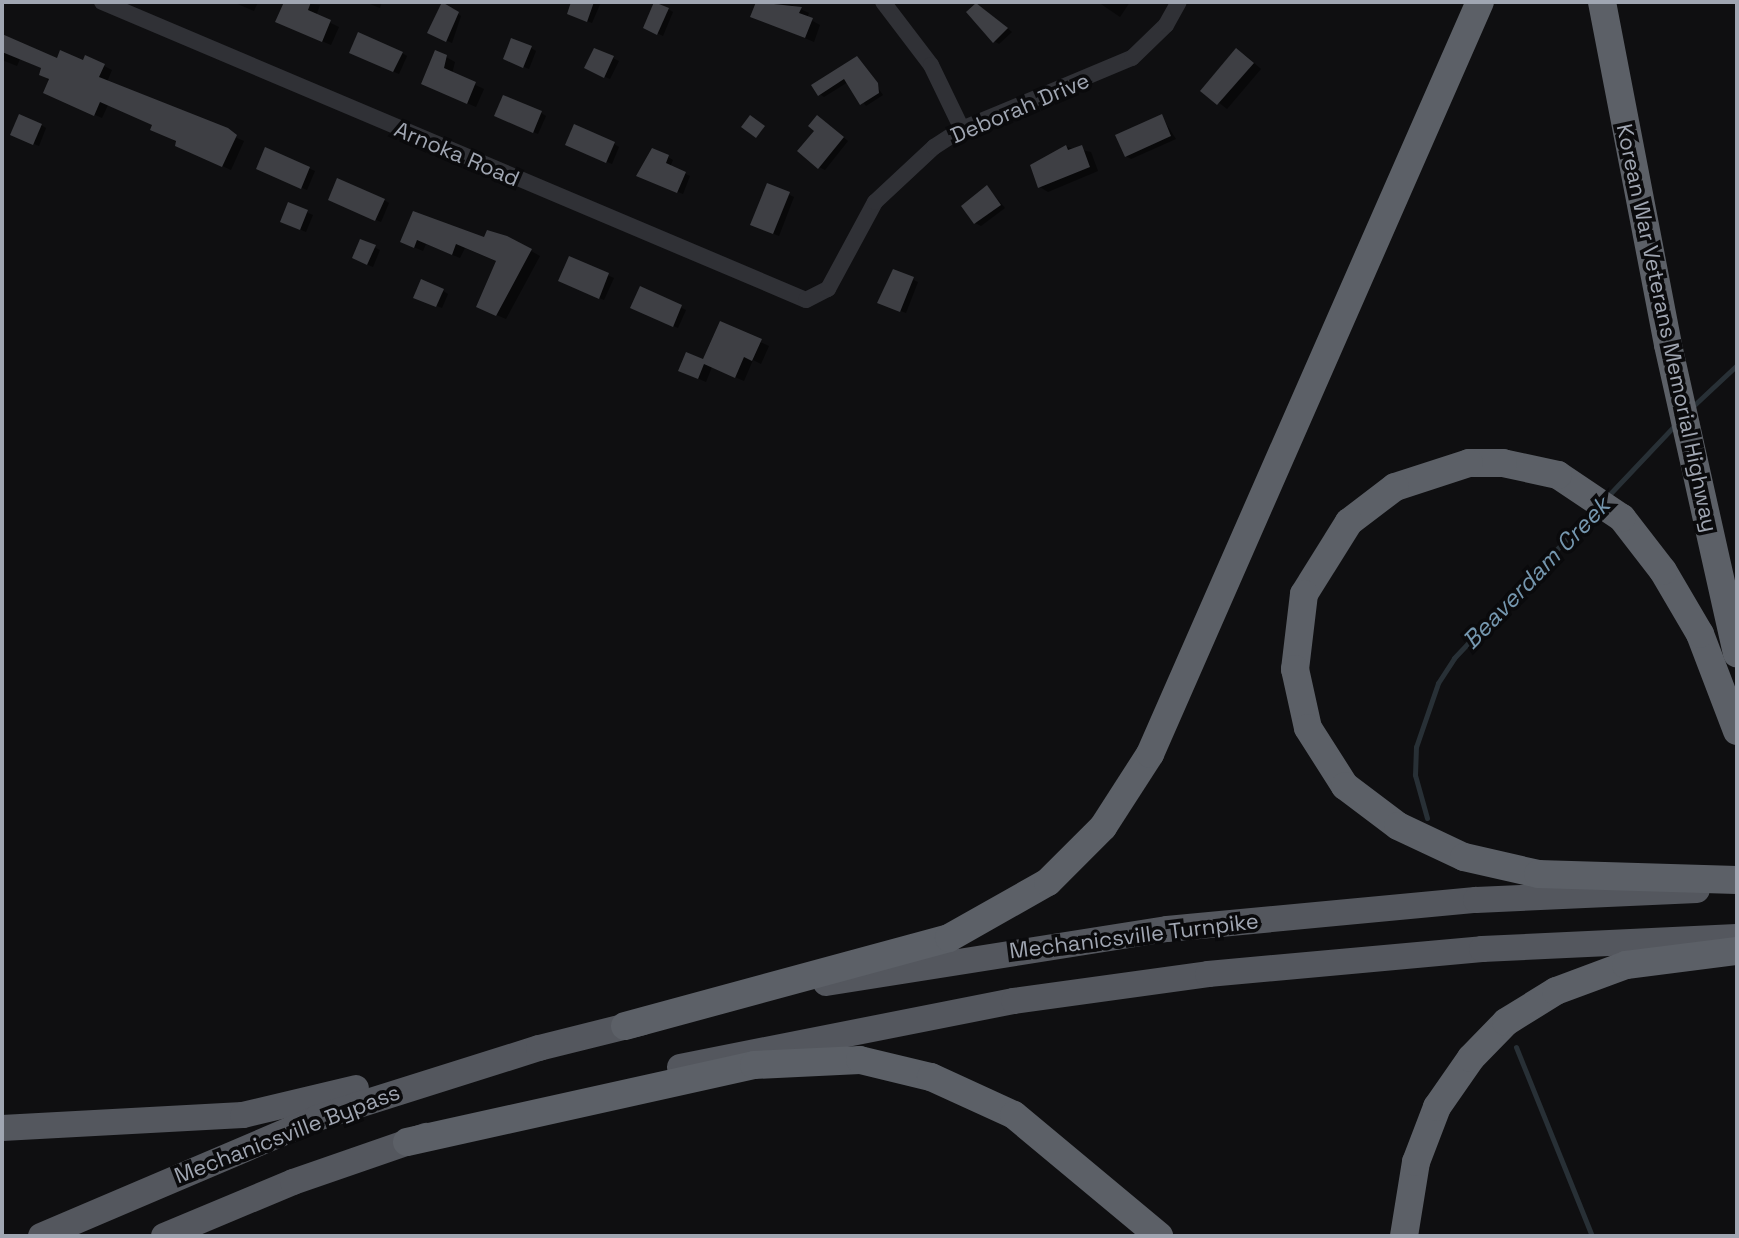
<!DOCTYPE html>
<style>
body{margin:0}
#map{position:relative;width:1739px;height:1238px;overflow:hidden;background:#0f0f11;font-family:"Space Grotesk",sans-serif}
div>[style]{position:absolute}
.shadow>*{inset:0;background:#0007}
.stream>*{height:5px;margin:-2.5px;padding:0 2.5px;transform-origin:2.5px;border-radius:2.5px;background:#283036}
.building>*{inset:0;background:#3e3f44}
.minor>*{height:16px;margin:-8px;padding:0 8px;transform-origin:8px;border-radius:8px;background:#303136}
.trunk>*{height:26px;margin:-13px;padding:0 13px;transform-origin:13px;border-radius:13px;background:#54575e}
.motorway>*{height:28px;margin:-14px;padding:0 14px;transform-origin:14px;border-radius:14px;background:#5c6067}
span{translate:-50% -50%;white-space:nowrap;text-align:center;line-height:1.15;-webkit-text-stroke:7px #0a0a0c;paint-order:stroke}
.street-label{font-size:22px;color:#a0a6b2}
.water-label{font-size:24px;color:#7597af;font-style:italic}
.frame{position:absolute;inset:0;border:4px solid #a0a6b2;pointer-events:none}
</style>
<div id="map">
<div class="shadow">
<i style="clip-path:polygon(233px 2px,258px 2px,254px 11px)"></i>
<i style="clip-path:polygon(288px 2px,320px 5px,316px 16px,339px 27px,331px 45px,286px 26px)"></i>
<i style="clip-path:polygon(365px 2px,382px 2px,380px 8px)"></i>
<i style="clip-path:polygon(573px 2px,601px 2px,592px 23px,574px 16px)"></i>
<i style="clip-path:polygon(758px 2px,785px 2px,809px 13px,807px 18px,820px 25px,814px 42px,753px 16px)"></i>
<i style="clip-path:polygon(1098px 2px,1130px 2px,1120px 17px)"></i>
<i style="clip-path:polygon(448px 7px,461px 16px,452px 43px,435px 35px)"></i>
<i style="clip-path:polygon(982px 8px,1012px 32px,999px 44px,994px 41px)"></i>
<i style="clip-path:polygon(668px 9px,673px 12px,663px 36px,651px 30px)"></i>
<i style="clip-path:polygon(2px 37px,58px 61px,104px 66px,112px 70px,107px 82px,244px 141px,231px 170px,185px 149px,154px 125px,108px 105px,102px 118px,53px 96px,44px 69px,20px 59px,17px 66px,2px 60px)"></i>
<i style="clip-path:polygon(531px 48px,536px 51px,529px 69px,510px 61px)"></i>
<i style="clip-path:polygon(595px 50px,619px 61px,610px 79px,592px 71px)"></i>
<i style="clip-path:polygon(402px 53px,407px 56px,399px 74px,356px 55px)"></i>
<i style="clip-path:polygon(1245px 55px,1261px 69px,1227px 109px,1203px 90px)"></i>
<i style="clip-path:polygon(446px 57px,455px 62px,452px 74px,484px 89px,476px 107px,432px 88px)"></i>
<i style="clip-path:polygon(857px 58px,883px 95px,866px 106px,848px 82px,824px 97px,820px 94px)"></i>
<i style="clip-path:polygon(541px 113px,546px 116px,538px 134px,502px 118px)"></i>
<i style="clip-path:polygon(1161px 116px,1176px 139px,1131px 159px,1126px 156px)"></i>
<i style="clip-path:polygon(822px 120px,848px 141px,825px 170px,819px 167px,816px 131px)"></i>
<i style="clip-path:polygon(41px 125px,46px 128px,39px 146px,18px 137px)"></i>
<i style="clip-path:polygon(614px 144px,619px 147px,612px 164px,572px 147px)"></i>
<i style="clip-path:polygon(1066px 147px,1091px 152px,1098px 171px,1048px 192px,1040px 187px)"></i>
<i style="clip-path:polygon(266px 150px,315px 171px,307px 190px,263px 171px)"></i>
<i style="clip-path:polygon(668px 157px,673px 160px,670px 167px,690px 176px,683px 194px,644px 178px)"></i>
<i style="clip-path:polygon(768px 185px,794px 197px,779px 236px,758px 227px)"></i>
<i style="clip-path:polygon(987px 187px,1005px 208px,981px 226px,975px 223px)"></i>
<i style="clip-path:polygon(384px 200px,389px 203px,381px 222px,335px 202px)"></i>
<i style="clip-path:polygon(289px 205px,313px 215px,306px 232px,287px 224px)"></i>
<i style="clip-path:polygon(414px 213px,485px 239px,506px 237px,540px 256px,506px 319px,487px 311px,498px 262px,465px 248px,460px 258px,426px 244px,423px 251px,411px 246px)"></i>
<i style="clip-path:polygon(361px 241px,380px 250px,373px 267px,359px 261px)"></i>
<i style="clip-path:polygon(570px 259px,614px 278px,604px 300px,566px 284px)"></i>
<i style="clip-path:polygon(894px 271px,918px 282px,906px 313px,885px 305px)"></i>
<i style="clip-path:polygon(641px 289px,686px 310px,678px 328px,638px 310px)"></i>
<i style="clip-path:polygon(443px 291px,448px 294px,442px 308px,421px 300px)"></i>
<i style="clip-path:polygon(721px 324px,769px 346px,761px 364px,753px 360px,744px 381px,712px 367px,706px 382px,688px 374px,704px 361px)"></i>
</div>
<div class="stream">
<i style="left:1691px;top:408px;width:63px;rotate:-43.1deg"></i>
<i style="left:1606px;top:498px;width:102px;rotate:-46.6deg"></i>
<i style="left:1427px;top:818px;width:45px;rotate:-105.6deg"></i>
<i style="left:1415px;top:775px;width:28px;rotate:-88deg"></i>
<i style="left:1416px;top:747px;width:68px;rotate:-71deg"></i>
<i style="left:1438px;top:683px;width:30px;rotate:-57deg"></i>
<i style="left:1454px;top:658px;width:202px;rotate:-46.6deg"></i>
<i style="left:1516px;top:1047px;width:204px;rotate:68.1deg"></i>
</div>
<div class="building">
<i style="clip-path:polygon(284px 2px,311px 2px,308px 10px,331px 20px,322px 42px,275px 22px)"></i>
<i style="clip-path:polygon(442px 2px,459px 12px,446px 42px,427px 33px)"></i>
<i style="clip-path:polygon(571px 2px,594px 2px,587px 22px,567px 14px)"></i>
<i style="clip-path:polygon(654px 2px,669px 8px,657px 35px,643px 28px)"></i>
<i style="clip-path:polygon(756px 2px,802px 7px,799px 13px,813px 18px,805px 38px,750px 17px)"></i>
<i style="clip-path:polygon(976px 3px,1008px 28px,993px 43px,966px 12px)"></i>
<i style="clip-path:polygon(358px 32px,403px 52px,393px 72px,349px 53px)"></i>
<i style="clip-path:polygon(2px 34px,57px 58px,60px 50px,83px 60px,85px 55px,105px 64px,99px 77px,228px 128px,237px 135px,222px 167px,175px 146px,176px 141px,150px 130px,152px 125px,100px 102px,94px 116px,43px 93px,49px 79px,39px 75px,41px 68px,2px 52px)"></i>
<i style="clip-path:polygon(511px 38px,532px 46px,523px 68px,503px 59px)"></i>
<i style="clip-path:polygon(594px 48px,614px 56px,604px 78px,584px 68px)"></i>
<i style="clip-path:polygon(1236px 48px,1254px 63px,1217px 105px,1200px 91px)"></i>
<i style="clip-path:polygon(435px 50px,447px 55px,444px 68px,476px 82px,467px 104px,421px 84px)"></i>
<i style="clip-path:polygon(857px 56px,878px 83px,879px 93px,860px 105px,844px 79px,818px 96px,811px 85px)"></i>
<i style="clip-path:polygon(503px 95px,542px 111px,533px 133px,494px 116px)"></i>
<i style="clip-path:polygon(19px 114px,42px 124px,33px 145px,10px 135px)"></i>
<i style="clip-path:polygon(1162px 114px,1171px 136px,1125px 157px,1115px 135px)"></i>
<i style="clip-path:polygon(750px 115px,765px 126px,756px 138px,741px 127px)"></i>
<i style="clip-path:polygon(817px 115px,844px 137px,818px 169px,797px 151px,814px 131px,808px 126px)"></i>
<i style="clip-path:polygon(574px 124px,615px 142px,606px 163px,565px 145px)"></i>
<i style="clip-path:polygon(1066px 145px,1068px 150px,1082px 145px,1090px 167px,1038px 188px,1030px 165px)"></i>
<i style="clip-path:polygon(265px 147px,310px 167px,301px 189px,256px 169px)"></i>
<i style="clip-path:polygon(652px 148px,669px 155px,666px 163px,686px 172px,677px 193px,636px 176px)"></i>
<i style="clip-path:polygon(337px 178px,385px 199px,375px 221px,328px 200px)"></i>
<i style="clip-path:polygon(767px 183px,790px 192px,773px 234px,750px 225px)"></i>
<i style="clip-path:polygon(987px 185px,1001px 205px,974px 224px,961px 206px)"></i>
<i style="clip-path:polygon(288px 202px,308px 210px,300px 230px,280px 222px)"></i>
<i style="clip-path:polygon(413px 211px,484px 237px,487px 230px,507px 236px,532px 249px,496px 316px,476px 307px,496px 261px,456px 244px,452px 255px,417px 240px,414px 248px,400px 242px)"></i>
<i style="clip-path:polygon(360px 239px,376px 245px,367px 265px,352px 258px)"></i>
<i style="clip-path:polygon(569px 256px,609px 273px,599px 299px,558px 281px)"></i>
<i style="clip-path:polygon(893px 269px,914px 277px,900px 312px,877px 303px)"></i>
<i style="clip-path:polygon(421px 279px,444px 289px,436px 307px,413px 298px)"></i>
<i style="clip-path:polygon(640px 286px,682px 305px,673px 327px,630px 308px)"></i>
<i style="clip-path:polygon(720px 321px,762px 339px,752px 361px,744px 357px,735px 378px,704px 364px,698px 379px,678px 371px,686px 352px,703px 359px)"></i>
</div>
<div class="minor">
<i style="left:102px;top:2px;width:764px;rotate:22.94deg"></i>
<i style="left:806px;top:300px;width:25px;rotate:-27deg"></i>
<i style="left:828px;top:289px;width:99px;rotate:-61.6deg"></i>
<i style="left:875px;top:202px;width:81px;rotate:-43deg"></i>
<i style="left:934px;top:147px;width:33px;rotate:-33deg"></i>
<i style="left:962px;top:129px;width:184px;rotate:-22.7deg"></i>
<i style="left:1132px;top:58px;width:47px;rotate:-44.1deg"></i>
<i style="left:1166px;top:25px;width:26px;rotate:-61deg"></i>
<i style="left:883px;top:2px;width:79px;rotate:52.7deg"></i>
<i style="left:931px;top:65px;width:71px;rotate:64.2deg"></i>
</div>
<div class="trunk">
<i style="left:826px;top:983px;width:345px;rotate:-9deg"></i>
<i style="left:1167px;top:929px;width:310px;rotate:-5.4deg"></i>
<i style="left:1476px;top:900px;width:221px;rotate:-2.6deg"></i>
<i style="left:680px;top:1067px;width:340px;rotate:-11.2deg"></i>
<i style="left:1014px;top:1001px;width:196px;rotate:-7.9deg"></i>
<i style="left:1208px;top:974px;width:275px;rotate:-5.2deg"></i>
<i style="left:1482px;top:949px;width:255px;rotate:-2.7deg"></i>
<i style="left:2px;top:1128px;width:241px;rotate:-3.1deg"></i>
<i style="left:243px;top:1115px;width:116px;rotate:-13.4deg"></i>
<i style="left:41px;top:1236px;width:300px;rotate:-23.1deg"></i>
<i style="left:317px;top:1118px;width:233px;rotate:-17.5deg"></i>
<i style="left:539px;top:1048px;width:107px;rotate:-14deg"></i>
<i style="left:164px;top:1236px;width:140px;rotate:-22.7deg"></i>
<i style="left:293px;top:1182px;width:141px;rotate:-19.1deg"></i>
</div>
<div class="motorway">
<i style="left:1602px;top:2px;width:349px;rotate:79.1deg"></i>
<i style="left:1668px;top:345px;width:316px;rotate:77.4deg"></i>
<i style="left:1737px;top:731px;width:104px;rotate:-110.9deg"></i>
<i style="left:1700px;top:634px;width:73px;rotate:-120.4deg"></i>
<i style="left:1663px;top:571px;width:67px;rotate:-127.7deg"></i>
<i style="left:1622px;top:518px;width:77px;rotate:-146.1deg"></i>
<i style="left:1558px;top:475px;width:56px;rotate:-167.7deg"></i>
<i style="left:1503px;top:463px;width:34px;rotate:180deg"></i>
<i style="left:1469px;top:463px;width:78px;rotate:162deg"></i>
<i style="left:1395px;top:487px;width:58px;rotate:142.7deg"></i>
<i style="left:1349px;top:522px;width:85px;rotate:122deg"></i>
<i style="left:1304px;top:594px;width:76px;rotate:96.8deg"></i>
<i style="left:1295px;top:669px;width:60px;rotate:77.6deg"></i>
<i style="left:1308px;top:728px;width:69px;rotate:57.5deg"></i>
<i style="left:1345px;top:786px;width:66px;rotate:37deg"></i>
<i style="left:1398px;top:826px;width:73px;rotate:25.2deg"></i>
<i style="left:1464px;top:857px;width:76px;rotate:12.9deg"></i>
<i style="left:1538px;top:874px;width:199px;rotate:1.7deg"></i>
<i style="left:625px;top:1026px;width:336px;rotate:-15.2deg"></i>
<i style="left:949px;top:938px;width:114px;rotate:-29.5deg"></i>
<i style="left:1048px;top:882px;width:78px;rotate:-45deg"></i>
<i style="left:1103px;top:827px;width:87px;rotate:-57.2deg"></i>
<i style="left:1150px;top:754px;width:821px;rotate:-66.31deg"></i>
<i style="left:407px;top:1142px;width:355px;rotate:-12.5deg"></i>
<i style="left:754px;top:1065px;width:106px;rotate:-2.7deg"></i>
<i style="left:860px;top:1060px;width:73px;rotate:13.5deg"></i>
<i style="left:931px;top:1077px;width:91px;rotate:24.6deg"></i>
<i style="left:1014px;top:1115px;width:189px;rotate:39.8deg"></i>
<i style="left:1404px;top:1236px;width:75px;rotate:-80.8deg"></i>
<i style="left:1416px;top:1162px;width:59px;rotate:-69.1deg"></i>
<i style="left:1437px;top:1107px;width:60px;rotate:-55.2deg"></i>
<i style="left:1471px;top:1058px;width:50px;rotate:-45.8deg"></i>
<i style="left:1506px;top:1022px;width:59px;rotate:-31.8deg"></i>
<i style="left:1556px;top:991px;width:75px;rotate:-20.4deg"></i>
<i style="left:1626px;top:965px;width:112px;rotate:-7.2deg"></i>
</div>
<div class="street-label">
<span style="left:1020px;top:108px;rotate:-23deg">Deborah Drive</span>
<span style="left:457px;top:154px;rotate:23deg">Arnoka Road</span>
<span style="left:1667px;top:328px;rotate:78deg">Korean War Veterans Memorial Highway</span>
<span style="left:1134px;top:936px;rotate:-7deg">Mechanicsville Turnpike</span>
<span style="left:287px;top:1134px;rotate:-21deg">Mechanicsville Bypass</span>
</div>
<div class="water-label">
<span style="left:1536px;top:573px;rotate:-46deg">Beaverdam Creek</span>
</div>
<div class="frame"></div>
</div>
